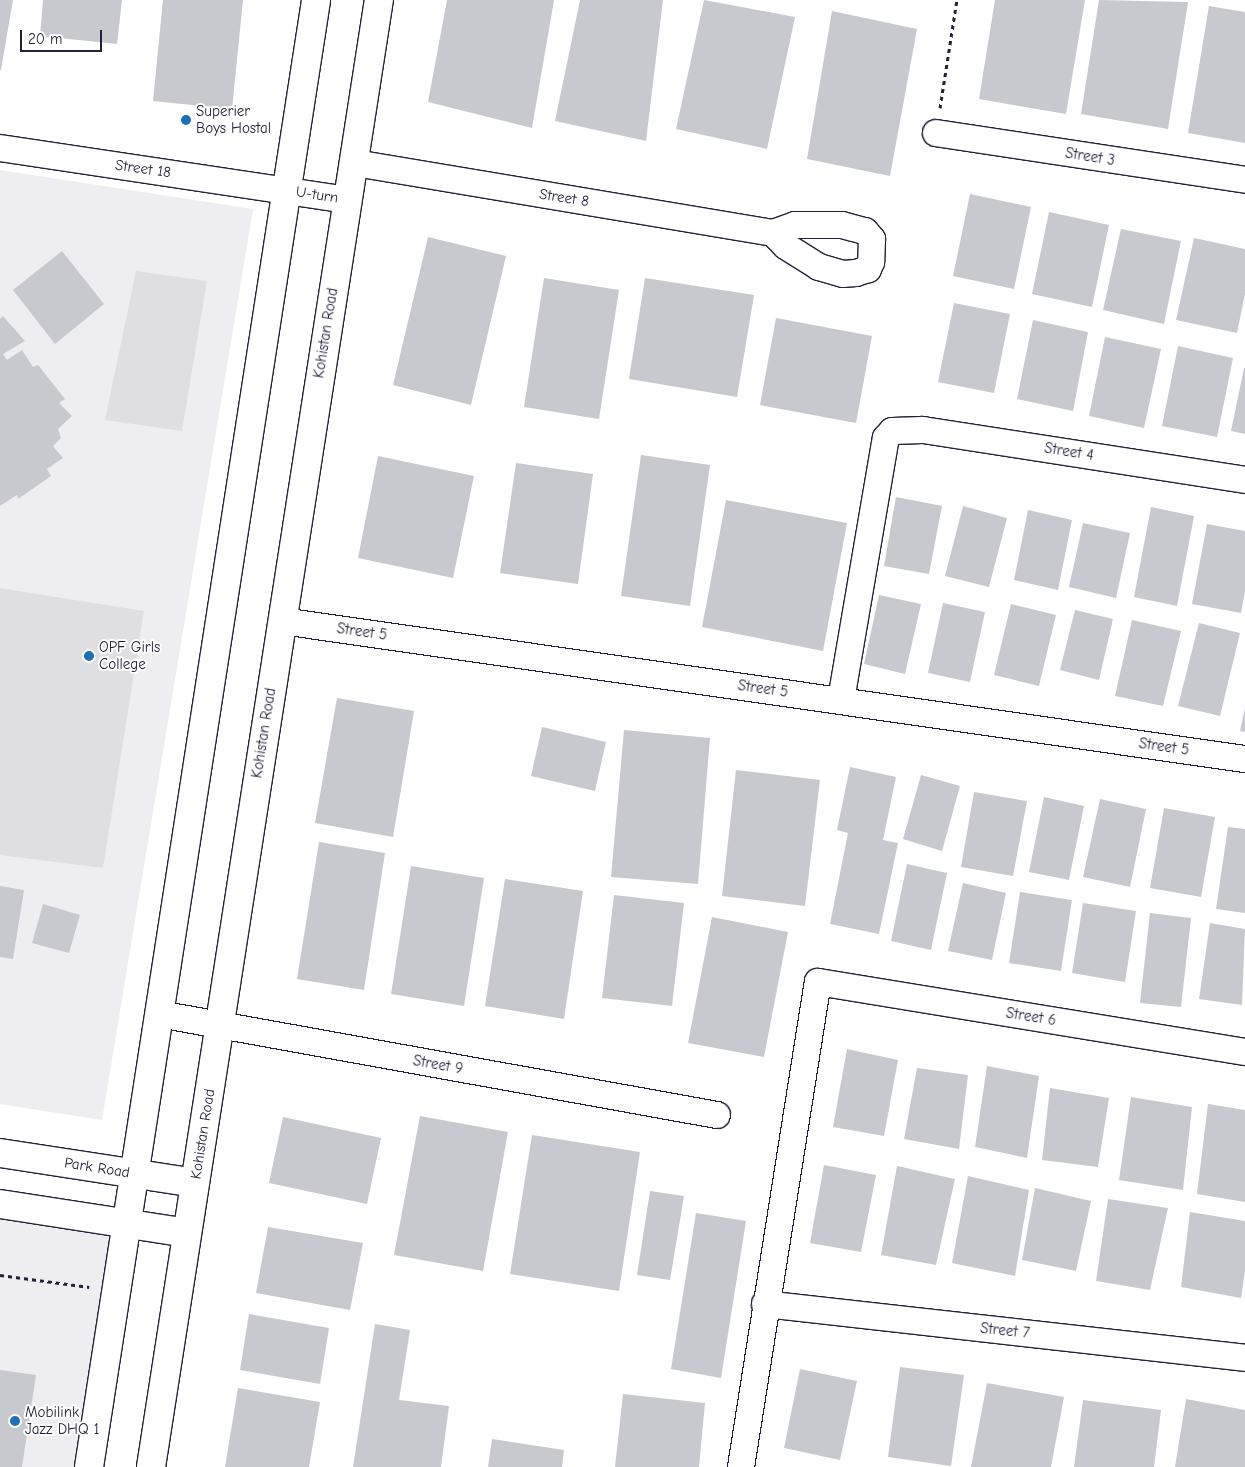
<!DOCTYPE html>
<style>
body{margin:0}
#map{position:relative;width:1245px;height:1467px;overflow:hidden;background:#fff;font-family:"Comic Neue",sans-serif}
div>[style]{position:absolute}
.built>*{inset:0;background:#eeeef1}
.green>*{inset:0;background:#dfdfe2}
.building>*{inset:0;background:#c8c8cf}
.path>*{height:3px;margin-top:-1.5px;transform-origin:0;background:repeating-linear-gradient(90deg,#22223b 0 4px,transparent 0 8px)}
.roads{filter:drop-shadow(1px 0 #22223b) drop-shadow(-1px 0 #22223b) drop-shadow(0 1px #22223b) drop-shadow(0 -1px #22223b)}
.street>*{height:26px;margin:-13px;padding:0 13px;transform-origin:13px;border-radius:13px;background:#fff}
.secondary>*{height:28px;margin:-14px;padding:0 14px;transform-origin:14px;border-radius:14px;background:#fff}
.dots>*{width:14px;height:14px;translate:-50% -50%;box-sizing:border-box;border:2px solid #fff;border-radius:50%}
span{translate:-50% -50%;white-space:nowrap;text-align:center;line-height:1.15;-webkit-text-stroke:4px #fff;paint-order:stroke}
.poi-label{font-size:15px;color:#22223b}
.left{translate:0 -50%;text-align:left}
.street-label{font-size:15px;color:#22223b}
.scale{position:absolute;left:20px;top:30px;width:82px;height:22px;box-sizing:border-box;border:2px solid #22223b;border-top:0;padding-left:6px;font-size:15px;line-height:18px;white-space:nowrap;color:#22223b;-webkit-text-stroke:4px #fff;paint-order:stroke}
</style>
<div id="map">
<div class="built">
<i style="clip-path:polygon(0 170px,253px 209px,102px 1120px,0 1104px)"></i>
<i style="clip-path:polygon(0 1204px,127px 1224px,89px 1467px,0 1467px)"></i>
</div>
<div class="green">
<i style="clip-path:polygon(136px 271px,207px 281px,182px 431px,105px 420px)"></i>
<i style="clip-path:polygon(0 588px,144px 611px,103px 868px,0 855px)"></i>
</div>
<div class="building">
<i style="clip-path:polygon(0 0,13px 0,1px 70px,0 70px)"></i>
<i style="clip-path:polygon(43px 0,122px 0,117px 44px,40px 36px)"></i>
<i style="clip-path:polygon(163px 0,243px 0,232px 109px,153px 101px)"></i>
<i style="clip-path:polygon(447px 0,554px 0,532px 128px,428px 102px)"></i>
<i style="clip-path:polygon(580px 0,663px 0,646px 141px,555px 121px)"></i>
<i style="clip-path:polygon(704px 0,795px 17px,767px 149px,676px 129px)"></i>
<i style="clip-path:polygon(995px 0,1085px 0,1066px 114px,979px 99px)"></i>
<i style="clip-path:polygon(1099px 0,1188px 2px,1168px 129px,1081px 114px)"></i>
<i style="clip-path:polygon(1209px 6px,1245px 12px,1245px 143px,1188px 133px)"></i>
<i style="clip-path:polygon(832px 11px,917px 29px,890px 176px,807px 159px)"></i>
<i style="clip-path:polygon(970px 194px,1031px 207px,1014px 289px,953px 276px)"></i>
<i style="clip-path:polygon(1049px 212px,1109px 225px,1092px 307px,1032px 294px)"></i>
<i style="clip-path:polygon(1121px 229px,1181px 241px,1164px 324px,1103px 310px)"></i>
<i style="clip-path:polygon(428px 237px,506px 256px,471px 405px,393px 385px)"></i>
<i style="clip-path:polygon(1194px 238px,1245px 249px,1245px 294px,1237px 333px,1176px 320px)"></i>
<i style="clip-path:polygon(62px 251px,104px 304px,55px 344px,13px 290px)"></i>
<i style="clip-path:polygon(544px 278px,619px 290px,599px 419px,524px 407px)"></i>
<i style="clip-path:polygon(645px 278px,754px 295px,737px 397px,629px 379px)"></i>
<i style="clip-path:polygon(954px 303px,1010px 314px,994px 393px,938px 382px)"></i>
<i style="clip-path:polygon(3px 316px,25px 341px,3px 354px,7px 360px,22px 350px,33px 367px,38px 365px,65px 399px,59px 403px,72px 416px,58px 429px,61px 438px,53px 446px,63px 458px,47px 469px,51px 476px,18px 499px,17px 495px,0 506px,0 319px)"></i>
<i style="clip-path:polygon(776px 318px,872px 336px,856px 423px,760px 405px)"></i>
<i style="clip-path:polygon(1033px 320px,1088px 332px,1073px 411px,1017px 399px)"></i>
<i style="clip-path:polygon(1105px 337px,1161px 349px,1144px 428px,1089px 416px)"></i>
<i style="clip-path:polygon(1178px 346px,1233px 358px,1217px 437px,1162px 426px)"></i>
<i style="clip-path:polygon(1244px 368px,1245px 368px,1245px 434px,1231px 431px)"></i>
<i style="clip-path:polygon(641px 455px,710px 465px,690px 606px,621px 596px)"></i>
<i style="clip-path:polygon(378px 456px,474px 476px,453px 578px,358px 558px)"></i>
<i style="clip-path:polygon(516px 463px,593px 474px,578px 584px,500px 573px)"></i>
<i style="clip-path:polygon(896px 497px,942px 506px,929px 574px,884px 566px)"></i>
<i style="clip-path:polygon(726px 500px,847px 523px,823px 651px,702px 627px)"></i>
<i style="clip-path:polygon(963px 506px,1007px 518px,989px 587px,945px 576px)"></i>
<i style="clip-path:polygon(1151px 507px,1194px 516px,1177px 606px,1134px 597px)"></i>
<i style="clip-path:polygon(1028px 510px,1072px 520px,1058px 590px,1014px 580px)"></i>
<i style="clip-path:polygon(1083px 523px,1130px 533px,1116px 598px,1069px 587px)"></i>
<i style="clip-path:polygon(1207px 524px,1245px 531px,1245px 592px,1241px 613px,1192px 604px)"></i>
<i style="clip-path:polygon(879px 595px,921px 604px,905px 674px,864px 664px)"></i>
<i style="clip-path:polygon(943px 603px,985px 612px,970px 682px,928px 673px)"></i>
<i style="clip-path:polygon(1011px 604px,1056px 615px,1039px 686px,994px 675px)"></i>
<i style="clip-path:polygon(1075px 610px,1113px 619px,1099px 680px,1060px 670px)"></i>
<i style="clip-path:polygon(1132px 620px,1181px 631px,1163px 706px,1115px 696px)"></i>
<i style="clip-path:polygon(1199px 623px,1240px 633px,1220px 716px,1178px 706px)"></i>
<i style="clip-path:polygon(337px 698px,414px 711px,393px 837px,315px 823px)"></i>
<i style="clip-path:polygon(1245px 708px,1245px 732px,1240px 731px)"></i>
<i style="clip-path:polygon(542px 727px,606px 742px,595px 791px,531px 776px)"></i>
<i style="clip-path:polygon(624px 730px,710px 738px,698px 884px,611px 877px)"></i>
<i style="clip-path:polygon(850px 767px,896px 777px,883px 840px,898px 843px,879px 934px,830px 924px,848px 833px,837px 830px)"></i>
<i style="clip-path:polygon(736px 770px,820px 780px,805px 906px,722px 896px)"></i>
<i style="clip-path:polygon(921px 775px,960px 786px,942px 851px,903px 839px)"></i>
<i style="clip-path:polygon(974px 792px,1027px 801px,1013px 876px,961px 867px)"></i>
<i style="clip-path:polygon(1044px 797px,1084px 806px,1069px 880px,1029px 872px)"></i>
<i style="clip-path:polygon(1100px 799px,1146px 809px,1130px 887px,1083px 877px)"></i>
<i style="clip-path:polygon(1164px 808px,1215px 817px,1201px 897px,1150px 888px)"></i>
<i style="clip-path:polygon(1228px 827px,1245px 829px,1245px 913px,1216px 909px)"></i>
<i style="clip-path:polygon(319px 842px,385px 853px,364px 990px,297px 979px)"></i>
<i style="clip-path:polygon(907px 864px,947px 873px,931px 950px,891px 941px)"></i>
<i style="clip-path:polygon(411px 866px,484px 878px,464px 1006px,391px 994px)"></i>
<i style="clip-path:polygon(505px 879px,583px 891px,564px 1019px,485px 1006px)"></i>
<i style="clip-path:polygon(963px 883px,1006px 893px,992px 960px,948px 951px)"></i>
<i style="clip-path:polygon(0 886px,24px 890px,13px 959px,0 957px)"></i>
<i style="clip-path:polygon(1020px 892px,1072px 900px,1061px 971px,1009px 963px)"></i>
<i style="clip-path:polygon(614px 895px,684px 903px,672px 1006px,602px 998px)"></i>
<i style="clip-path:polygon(1083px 903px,1136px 911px,1125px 982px,1072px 973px)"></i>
<i style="clip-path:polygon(43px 904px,80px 915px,69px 953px,32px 943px)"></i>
<i style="clip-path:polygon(1150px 913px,1191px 918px,1181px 1007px,1140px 1003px)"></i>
<i style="clip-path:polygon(712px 917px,788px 932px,764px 1057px,688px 1043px)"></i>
<i style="clip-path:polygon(1210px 923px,1245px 929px,1242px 1005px,1199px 999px)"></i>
<i style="clip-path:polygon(847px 1049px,898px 1060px,884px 1136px,833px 1127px)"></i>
<i style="clip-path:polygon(987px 1066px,1039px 1076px,1027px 1158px,975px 1147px)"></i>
<i style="clip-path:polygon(917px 1068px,968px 1075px,959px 1149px,904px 1139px)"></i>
<i style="clip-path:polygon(1050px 1088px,1109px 1098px,1098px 1167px,1042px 1160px)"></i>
<i style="clip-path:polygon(1131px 1097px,1192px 1107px,1183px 1190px,1119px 1180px)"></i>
<i style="clip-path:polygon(1208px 1104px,1245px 1110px,1245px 1202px,1197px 1194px)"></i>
<i style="clip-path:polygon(420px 1116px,508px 1132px,483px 1271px,394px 1255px)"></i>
<i style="clip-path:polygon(283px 1117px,381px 1138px,367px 1204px,269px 1183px)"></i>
<i style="clip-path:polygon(532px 1135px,640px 1152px,619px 1291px,510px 1274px)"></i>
<i style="clip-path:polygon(824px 1165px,876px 1175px,861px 1252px,810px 1243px)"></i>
<i style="clip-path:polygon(897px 1166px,955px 1179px,936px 1265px,881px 1255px)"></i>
<i style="clip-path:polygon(968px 1176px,1029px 1190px,1015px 1276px,952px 1263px)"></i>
<i style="clip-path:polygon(1035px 1188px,1091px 1201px,1076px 1271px,1022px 1260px)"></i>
<i style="clip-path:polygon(650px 1191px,684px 1196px,670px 1280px,637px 1275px)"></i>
<i style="clip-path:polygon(1108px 1199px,1168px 1208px,1150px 1290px,1096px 1281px)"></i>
<i style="clip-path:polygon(1190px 1212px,1245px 1221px,1245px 1271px,1241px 1298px,1181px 1287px)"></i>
<i style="clip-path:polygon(696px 1213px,746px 1221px,721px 1378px,671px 1369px)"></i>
<i style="clip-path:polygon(268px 1227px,363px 1243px,350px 1310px,256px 1293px)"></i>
<i style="clip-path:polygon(249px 1314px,329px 1328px,320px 1384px,240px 1370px)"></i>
<i style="clip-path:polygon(375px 1324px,410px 1330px,399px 1400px,449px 1406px,441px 1467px,353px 1467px)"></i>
<i style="clip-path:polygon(900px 1367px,964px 1375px,951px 1466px,888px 1457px)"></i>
<i style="clip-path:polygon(800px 1369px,857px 1381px,840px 1460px,784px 1448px)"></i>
<i style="clip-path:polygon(0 1370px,36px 1375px,22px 1467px,0 1467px)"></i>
<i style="clip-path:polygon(987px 1383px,1064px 1397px,1051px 1467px,971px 1467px)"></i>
<i style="clip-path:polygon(238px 1388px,320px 1402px,309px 1467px,225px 1467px)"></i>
<i style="clip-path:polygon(623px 1394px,705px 1403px,699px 1467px,615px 1467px)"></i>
<i style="clip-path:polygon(1186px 1399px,1245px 1410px,1245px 1467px,1175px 1467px)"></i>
<i style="clip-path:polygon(1083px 1400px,1161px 1410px,1154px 1467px,1074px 1467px)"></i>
<i style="clip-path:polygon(492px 1439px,564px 1450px,562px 1467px,488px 1467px)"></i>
</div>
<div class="path">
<i style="left:940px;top:108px;width:109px;rotate:-81.1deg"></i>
<i style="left:0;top:1275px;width:90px;rotate:7.7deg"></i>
</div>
<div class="roads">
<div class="street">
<i style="left:936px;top:133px;width:313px;rotate:8.6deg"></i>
<i style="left:0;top:148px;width:351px;rotate:8.5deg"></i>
<i style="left:355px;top:163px;width:424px;rotate:9.5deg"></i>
<i style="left:773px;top:233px;width:23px;rotate:-20deg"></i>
<i style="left:795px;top:225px;width:47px"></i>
<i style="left:842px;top:225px;width:24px;rotate:15deg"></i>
<i style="left:865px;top:231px;width:11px;rotate:49deg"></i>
<i style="left:872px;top:239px;width:23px;rotate:92deg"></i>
<i style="left:871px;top:262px;width:8px;rotate:113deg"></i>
<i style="left:868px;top:269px;width:13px;rotate:162deg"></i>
<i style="left:856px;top:273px;width:13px;rotate:176deg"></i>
<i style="left:843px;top:274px;width:25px;rotate:-164deg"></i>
<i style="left:819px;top:267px;width:39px;rotate:-148deg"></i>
<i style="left:786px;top:246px;width:18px;rotate:-135deg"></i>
<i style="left:282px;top:621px;width:973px;rotate:8.16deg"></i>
<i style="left:841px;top:700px;width:266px;rotate:-80.3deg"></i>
<i style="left:886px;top:438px;width:9px;rotate:-49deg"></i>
<i style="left:892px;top:431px;width:31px;rotate:-2deg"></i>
<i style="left:923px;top:430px;width:326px;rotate:8.8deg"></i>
<i style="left:159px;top:1014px;width:567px;rotate:10.26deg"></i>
<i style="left:765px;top:1304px;width:483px;rotate:6.4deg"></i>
<i style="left:741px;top:1467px;width:491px;rotate:-81deg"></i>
<i style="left:818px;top:982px;width:433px;rotate:9.3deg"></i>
</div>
<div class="secondary">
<i style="left:0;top:1153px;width:197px;rotate:8.7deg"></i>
<i style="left:0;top:1204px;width:189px;rotate:8.8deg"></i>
<i style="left:89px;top:1467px;width:1484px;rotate:-81.2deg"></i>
<i style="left:151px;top:1467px;width:1485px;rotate:-81.17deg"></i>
</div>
</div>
<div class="dots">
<i style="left:186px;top:120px;background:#1f6fb2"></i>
<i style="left:89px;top:656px;background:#1f6fb2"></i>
<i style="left:15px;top:1421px;background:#1f6fb2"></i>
</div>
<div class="poi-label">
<span class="left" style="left:196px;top:120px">Superier<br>Boys Hostal</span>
<span class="left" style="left:99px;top:656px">OPF Girls<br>College</span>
<span class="left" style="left:25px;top:1421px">Mobilink<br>Jazz DHQ 1</span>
</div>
<div class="street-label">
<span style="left:1090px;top:157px;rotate:9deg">Street 3</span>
<span style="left:143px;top:169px;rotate:8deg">Street 18</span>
<span style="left:317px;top:195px;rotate:9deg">U-turn</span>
<span style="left:564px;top:198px;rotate:9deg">Street 8</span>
<span style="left:326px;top:333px;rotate:-81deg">Kohistan Road</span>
<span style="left:1069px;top:452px;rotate:9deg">Street 4</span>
<span style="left:362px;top:632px;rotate:8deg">Street 5</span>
<span style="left:763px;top:689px;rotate:8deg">Street 5</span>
<span style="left:264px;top:733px;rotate:-81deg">Kohistan Road</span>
<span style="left:1164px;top:747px;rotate:8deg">Street 5</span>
<span style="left:1031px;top:1017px;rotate:9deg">Street 6</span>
<span style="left:438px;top:1065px;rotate:10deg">Street 9</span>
<span style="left:203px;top:1134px;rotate:-81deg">Kohistan Road</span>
<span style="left:97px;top:1168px;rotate:9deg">Park Road</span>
<span style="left:1005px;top:1331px;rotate:6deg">Street 7</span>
</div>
<div class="scale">20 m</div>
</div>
